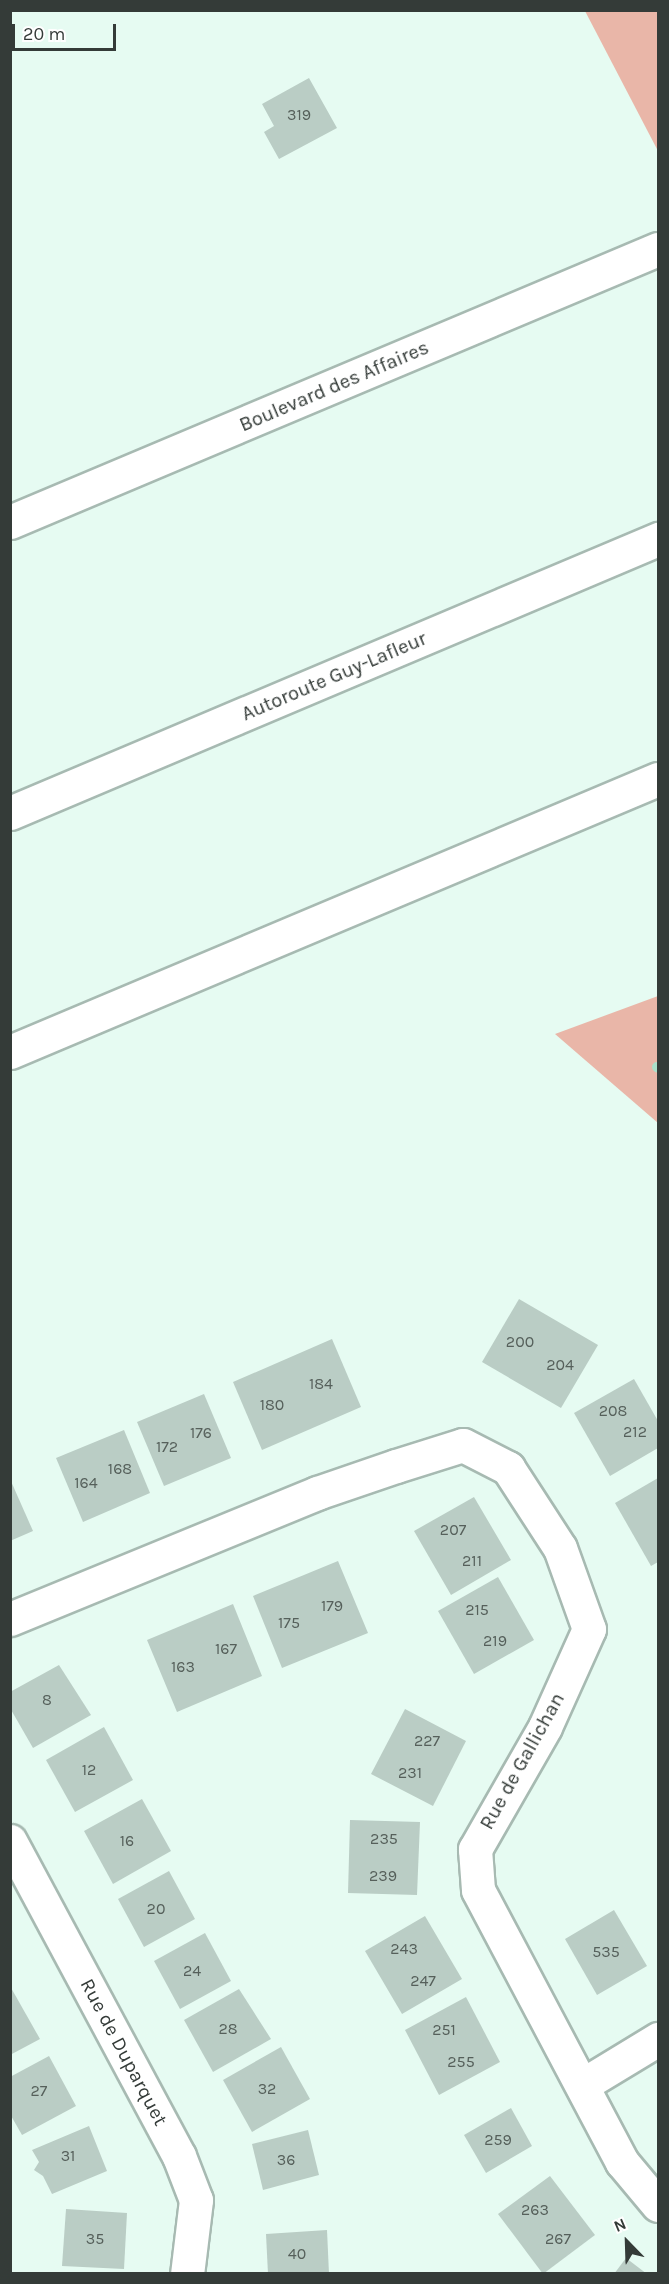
<!DOCTYPE html>
<style>
body{margin:0}
#map{position:relative;width:669px;height:2284px;overflow:hidden;background:#e6fbf2;font-family:Karla,sans-serif}
div>[style]{position:absolute}
.forest>*{inset:0;background:#e9b6a8}
.stream>*{height:10px;margin:-5px;padding:0 5px;transform-origin:5px;border-radius:5px;background:#aae0ca}
.building>*{inset:0;background:#bacdc5}
.roads{filter:drop-shadow(2px 0 #a7bab2) drop-shadow(-2px 0 #a7bab2) drop-shadow(0 2px #a7bab2) drop-shadow(0 -2px #a7bab2)}
.minor>*{height:33px;margin:-16.5px;padding:0 16.5px;transform-origin:16.5px;border-radius:16.5px;background:#fff}
.motorway>*{height:33px;margin:-16.5px;padding:0 16.5px;transform-origin:16.5px;border-radius:16.5px;background:#fff}
span{translate:-50% -50%;white-space:nowrap;text-align:center;line-height:1.15;-webkit-text-stroke:5px #fff;paint-order:stroke}
.number-label{font-size:16px;color:#56605b}
.number-label span{-webkit-text-stroke-width:0}
.street-label{font-size:20px;color:#343b38}
.frame{position:absolute;inset:0;border:12px solid #343b38;pointer-events:none}
.north{position:absolute;left:597px;top:2212px;width:60px;height:60px;-webkit-text-stroke:4px #fff;paint-order:stroke;rotate:337deg;font-size:16px;font-weight:700;line-height:24px;text-align:center;color:#343b38}
.north::after{content:'';display:block;margin:auto;width:21px;height:27px;background:#343b38;clip-path:polygon(50% 0,100% 100%,50% 72%,0 100%)}
.scale{position:absolute;left:12px;top:24px;width:104px;height:27px;box-sizing:border-box;border:3px solid #343b38;border-top:0;padding-left:8px;font-size:18px;line-height:21px;white-space:nowrap;color:#343b38;-webkit-text-stroke:4px #fff;paint-order:stroke}
</style>
<div id="map">
<div class="forest">
<i style="clip-path:polygon(585px 11px,658px 11px,658px 151px)"></i>
<i style="clip-path:polygon(658px 996px,658px 1123px,555px 1034px)"></i>
</div>
<div class="stream">
<i style="left:657px;top:1067px;width:1px;rotate:45deg"></i>
</div>
<div class="building">
<i style="clip-path:polygon(309px 78px,337px 128px,279px 159px,264px 132px,274px 126px,262px 104px)"></i>
<i style="clip-path:polygon(519px 1299px,598px 1345px,561px 1408px,482px 1362px)"></i>
<i style="clip-path:polygon(332px 1339px,361px 1407px,262px 1450px,233px 1382px)"></i>
<i style="clip-path:polygon(634px 1379px,658px 1421px,658px 1448px,610px 1476px,574px 1413px)"></i>
<i style="clip-path:polygon(204px 1394px,231px 1458px,164px 1486px,137px 1422px)"></i>
<i style="clip-path:polygon(124px 1430px,150px 1493px,83px 1522px,56px 1458px)"></i>
<i style="clip-path:polygon(658px 1478px,658px 1562px,651px 1566px,615px 1503px)"></i>
<i style="clip-path:polygon(10px 1479px,33px 1531px,10px 1541px)"></i>
<i style="clip-path:polygon(474px 1497px,511px 1560px,451px 1595px,414px 1531px)"></i>
<i style="clip-path:polygon(338px 1561px,368px 1633px,282px 1668px,253px 1596px)"></i>
<i style="clip-path:polygon(498px 1577px,534px 1640px,474px 1674px,438px 1611px)"></i>
<i style="clip-path:polygon(233px 1604px,262px 1676px,177px 1712px,147px 1640px)"></i>
<i style="clip-path:polygon(59px 1665px,91px 1715px,33px 1748px,10px 1708px,10px 1692px)"></i>
<i style="clip-path:polygon(405px 1709px,466px 1741px,433px 1806px,371px 1774px)"></i>
<i style="clip-path:polygon(104px 1727px,133px 1780px,75px 1812px,46px 1760px)"></i>
<i style="clip-path:polygon(142px 1799px,171px 1851px,113px 1884px,84px 1831px)"></i>
<i style="clip-path:polygon(350px 1820px,420px 1822px,417px 1895px,348px 1893px)"></i>
<i style="clip-path:polygon(169px 1871px,195px 1919px,144px 1947px,118px 1899px)"></i>
<i style="clip-path:polygon(614px 1910px,647px 1966px,597px 1995px,565px 1939px)"></i>
<i style="clip-path:polygon(425px 1916px,462px 1979px,402px 2014px,365px 1951px)"></i>
<i style="clip-path:polygon(205px 1933px,231px 1981px,180px 2009px,154px 1961px)"></i>
<i style="clip-path:polygon(10px 1986px,40px 2039px,10px 2055px)"></i>
<i style="clip-path:polygon(239px 1989px,271px 2039px,213px 2072px,184px 2020px)"></i>
<i style="clip-path:polygon(466px 1997px,500px 2062px,439px 2095px,405px 2030px)"></i>
<i style="clip-path:polygon(281px 2047px,310px 2099px,252px 2132px,223px 2080px)"></i>
<i style="clip-path:polygon(49px 2056px,76px 2106px,22px 2135px,10px 2114px,10px 2077px)"></i>
<i style="clip-path:polygon(511px 2108px,532px 2146px,486px 2173px,464px 2135px)"></i>
<i style="clip-path:polygon(89px 2126px,107px 2171px,52px 2194px,43px 2176px,34px 2170px,39px 2162px,32px 2150px)"></i>
<i style="clip-path:polygon(308px 2130px,319px 2175px,263px 2190px,252px 2144px)"></i>
<i style="clip-path:polygon(550px 2176px,595px 2235px,543px 2274px,498px 2214px)"></i>
<i style="clip-path:polygon(66px 2209px,127px 2213px,124px 2269px,62px 2266px)"></i>
<i style="clip-path:polygon(327px 2230px,329px 2274px,268px 2274px,266px 2234px)"></i>
<i style="clip-path:polygon(626px 2258px,647px 2274px,614px 2274px)"></i>
</div>
<div class="roads">
<div class="minor">
<i style="left:10px;top:522px;width:703px;rotate:-22.85deg"></i>
<i style="left:10px;top:1619px;width:332px;rotate:-22.3deg"></i>
<i style="left:317px;top:1493px;width:83px;rotate:-18.9deg"></i>
<i style="left:396px;top:1466px;width:70px;rotate:-17.4deg"></i>
<i style="left:463px;top:1445px;width:51px;rotate:27.1deg"></i>
<i style="left:508px;top:1468px;width:95px;rotate:57deg"></i>
<i style="left:560px;top:1548px;width:86px;rotate:70.3deg"></i>
<i style="left:589px;top:1629px;width:107px;rotate:114.2deg"></i>
<i style="left:545px;top:1727px;width:141px;rotate:119.8deg"></i>
<i style="left:475px;top:1849px;width:41px;rotate:85.8deg"></i>
<i style="left:478px;top:1890px;width:308px;rotate:62.1deg"></i>
<i style="left:622px;top:2162px;width:56px;rotate:50.1deg"></i>
<i style="left:10px;top:1841px;width:357px;rotate:61.8deg"></i>
<i style="left:179px;top:2156px;width:47px;rotate:68.9deg"></i>
<i style="left:196px;top:2200px;width:75px;rotate:96.9deg"></i>
<i style="left:584px;top:2084px;width:87px;rotate:-31.3deg"></i>
</div>
<div class="motorway">
<i style="left:10px;top:813px;width:704px;rotate:-22.92deg"></i>
<i style="left:10px;top:1052px;width:703px;rotate:-22.85deg"></i>
</div>
</div>
<div class="number-label">
<span style="left:299px;top:115px">319</span>
<span style="left:520px;top:1342px">200</span>
<span style="left:560px;top:1365px">204</span>
<span style="left:321px;top:1384px">184</span>
<span style="left:272px;top:1405px">180</span>
<span style="left:613px;top:1411px">208</span>
<span style="left:635px;top:1432px">212</span>
<span style="left:201px;top:1433px">176</span>
<span style="left:167px;top:1447px">172</span>
<span style="left:120px;top:1469px">168</span>
<span style="left:86px;top:1483px">164</span>
<span style="left:453px;top:1530px">207</span>
<span style="left:472px;top:1561px">211</span>
<span style="left:332px;top:1606px">179</span>
<span style="left:477px;top:1610px">215</span>
<span style="left:289px;top:1623px">175</span>
<span style="left:495px;top:1641px">219</span>
<span style="left:226px;top:1649px">167</span>
<span style="left:183px;top:1667px">163</span>
<span style="left:47px;top:1700px">8</span>
<span style="left:427px;top:1741px">227</span>
<span style="left:89px;top:1770px">12</span>
<span style="left:410px;top:1773px">231</span>
<span style="left:384px;top:1839px">235</span>
<span style="left:127px;top:1841px">16</span>
<span style="left:383px;top:1876px">239</span>
<span style="left:156px;top:1909px">20</span>
<span style="left:404px;top:1949px">243</span>
<span style="left:606px;top:1952px">535</span>
<span style="left:192px;top:1971px">24</span>
<span style="left:423px;top:1981px">247</span>
<span style="left:228px;top:2029px">28</span>
<span style="left:444px;top:2030px">251</span>
<span style="left:461px;top:2062px">255</span>
<span style="left:267px;top:2089px">32</span>
<span style="left:39px;top:2091px">27</span>
<span style="left:498px;top:2140px">259</span>
<span style="left:68px;top:2156px">31</span>
<span style="left:286px;top:2160px">36</span>
<span style="left:535px;top:2210px">263</span>
<span style="left:95px;top:2239px">35</span>
<span style="left:558px;top:2239px">267</span>
<span style="left:297px;top:2254px">40</span>
</div>
<div class="street-label">
<span style="left:334px;top:386px;rotate:-23deg">Boulevard des Affaires</span>
<span style="left:334px;top:676px;rotate:-23deg">Autoroute Guy-Lafleur</span>
<span style="left:522px;top:1761px;rotate:-61deg">Rue de Gallichan</span>
<span style="left:124px;top:2052px;rotate:62deg">Rue de Duparquet</span>
</div>
<div class="frame"></div>
<div class="north">N</div>
<div class="scale">20 m</div>
</div>
